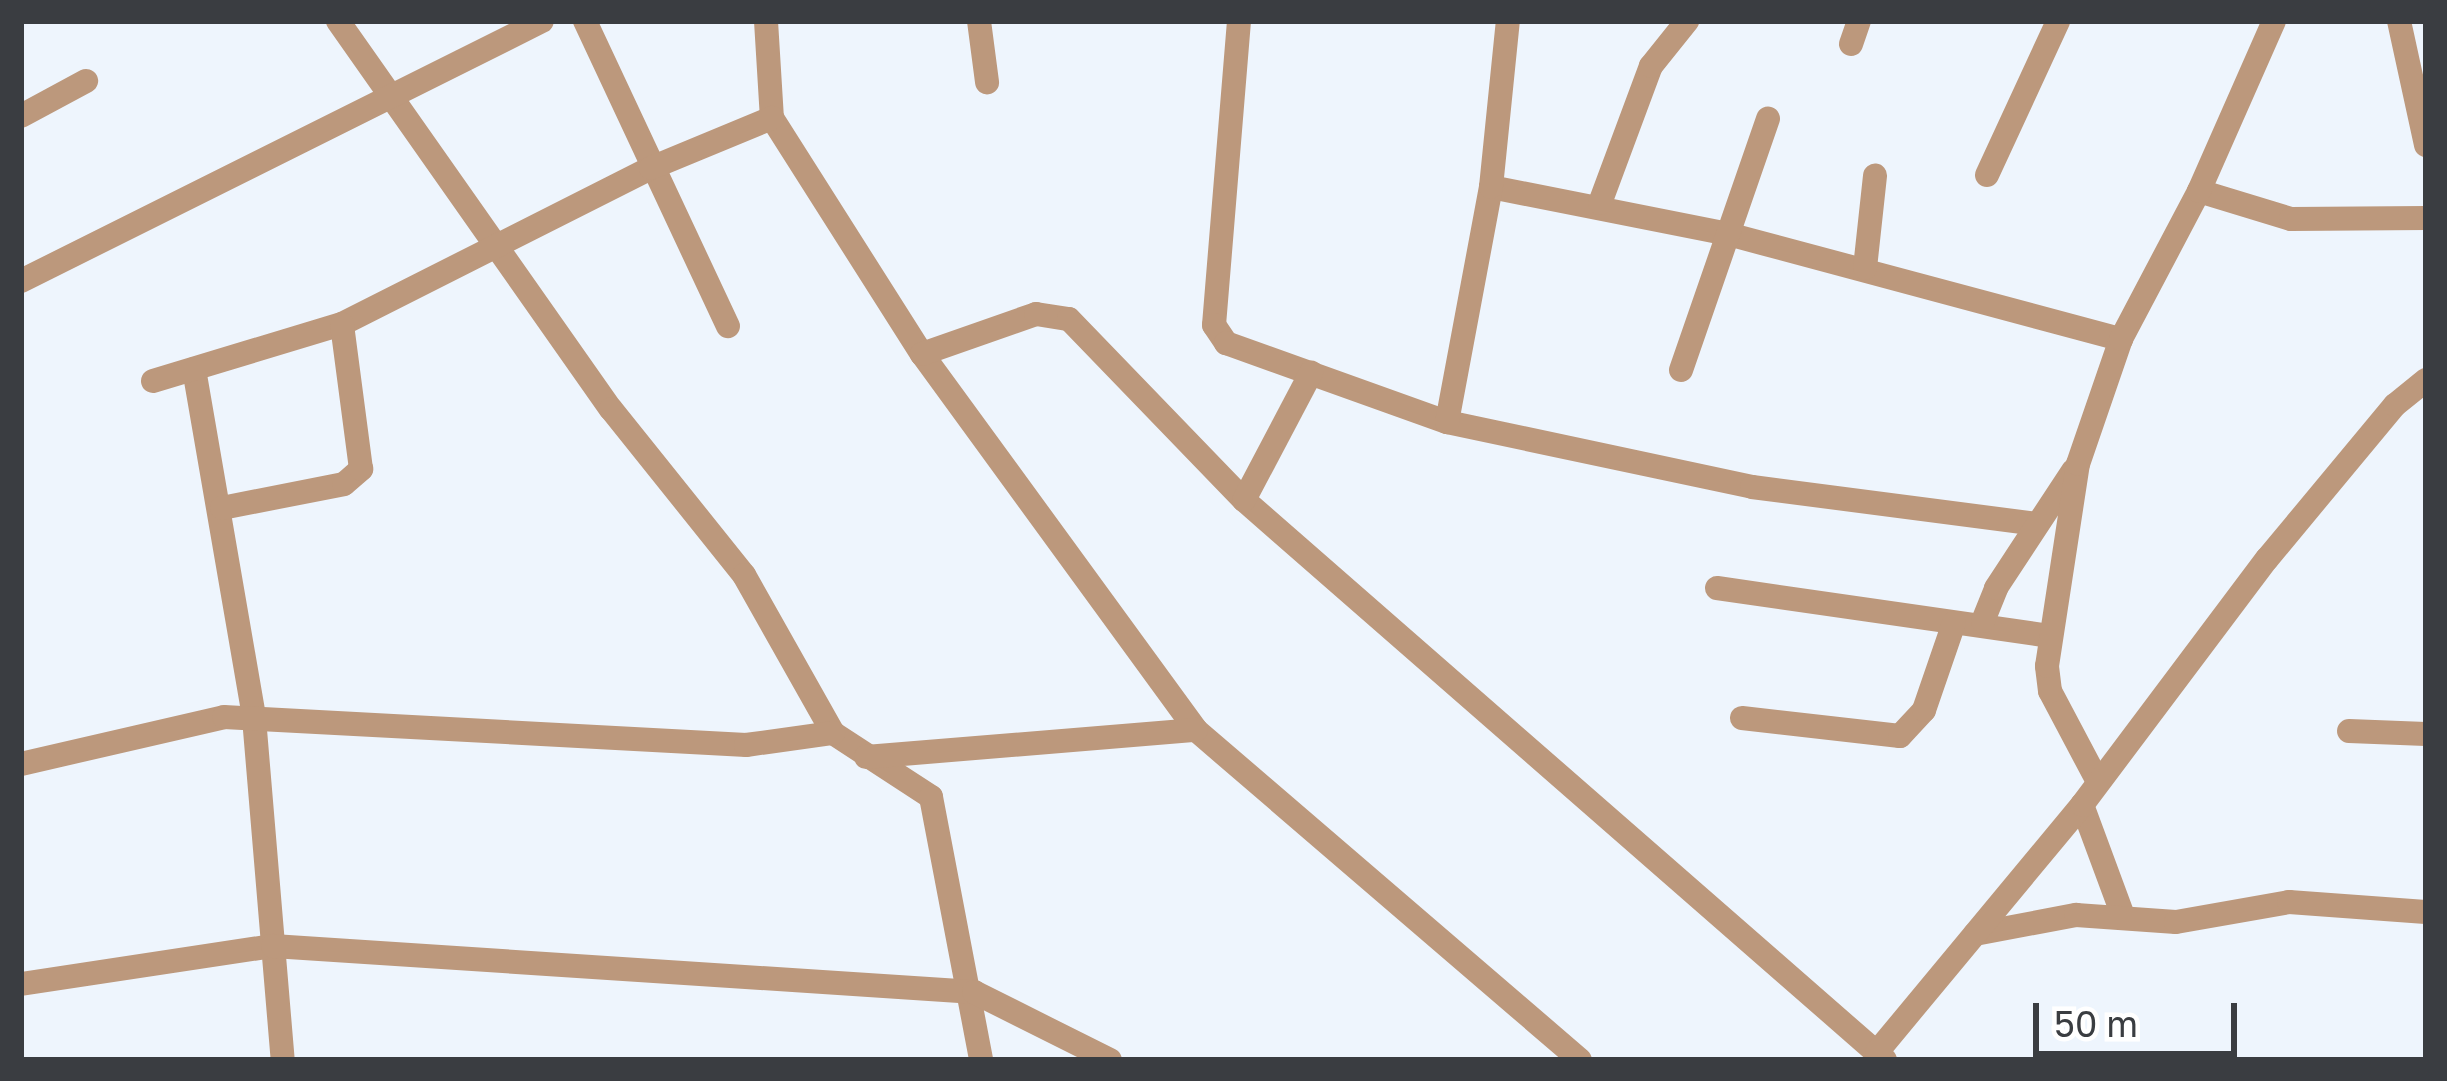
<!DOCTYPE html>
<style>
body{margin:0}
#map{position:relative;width:2447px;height:1081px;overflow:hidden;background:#eef5fd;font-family:"Golos Text",sans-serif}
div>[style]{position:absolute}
.minor>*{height:24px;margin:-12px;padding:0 12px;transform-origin:12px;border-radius:12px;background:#bc987c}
span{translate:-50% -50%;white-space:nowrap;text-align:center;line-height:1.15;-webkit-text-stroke:12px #fff;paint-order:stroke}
.frame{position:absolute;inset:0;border:24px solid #3a3d41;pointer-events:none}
.scale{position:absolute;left:2033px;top:1003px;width:204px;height:54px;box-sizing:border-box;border:6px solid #3a3d41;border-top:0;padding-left:15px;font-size:36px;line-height:42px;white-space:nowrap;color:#3a3d41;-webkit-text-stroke:9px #fff;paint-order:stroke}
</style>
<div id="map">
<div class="minor">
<i style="left:338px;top:21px;width:474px;rotate:54.9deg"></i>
<i style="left:611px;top:409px;width:213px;rotate:51.3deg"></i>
<i style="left:744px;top:575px;width:181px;rotate:60.6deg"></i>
<i style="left:833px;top:733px;width:117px;rotate:33.1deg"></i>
<i style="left:931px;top:797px;width:268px;rotate:79.2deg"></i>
<i style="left:585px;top:21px;width:337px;rotate:64.9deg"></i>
<i style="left:766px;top:21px;width:97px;rotate:86.5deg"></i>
<i style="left:772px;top:118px;width:280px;rotate:57.6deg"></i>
<i style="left:922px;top:354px;width:465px;rotate:53.9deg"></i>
<i style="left:1196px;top:730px;width:506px;rotate:40.67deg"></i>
<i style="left:979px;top:21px;width:62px;rotate:82.5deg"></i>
<i style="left:1239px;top:21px;width:305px;rotate:94.7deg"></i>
<i style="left:1214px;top:325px;width:22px;rotate:56deg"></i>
<i style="left:1226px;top:343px;width:235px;rotate:19.7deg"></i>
<i style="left:1447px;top:422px;width:312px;rotate:12deg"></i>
<i style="left:1752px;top:487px;width:286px;rotate:7.4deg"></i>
<i style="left:2399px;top:21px;width:127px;rotate:77.7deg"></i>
<i style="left:1851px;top:44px;width:24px;rotate:-71deg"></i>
<i style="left:21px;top:116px;width:74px;rotate:-28.3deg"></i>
<i style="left:1987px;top:175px;width:170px;rotate:-65.2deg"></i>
<i style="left:1491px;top:187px;width:242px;rotate:11.2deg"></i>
<i style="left:1728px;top:234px;width:407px;rotate:15deg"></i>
<i style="left:2199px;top:191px;width:96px;rotate:16.9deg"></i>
<i style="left:2291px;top:219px;width:135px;rotate:-0.4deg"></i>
<i style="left:1600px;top:203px;width:146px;rotate:-69.6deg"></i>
<i style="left:1651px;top:66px;width:58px;rotate:-51.3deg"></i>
<i style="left:1865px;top:268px;width:93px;rotate:-83.8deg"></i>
<i style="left:21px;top:281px;width:582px;rotate:-26.52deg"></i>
<i style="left:922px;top:354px;width:121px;rotate:-19.3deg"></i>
<i style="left:1036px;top:314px;width:33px;rotate:9deg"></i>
<i style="left:1069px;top:319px;width:252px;rotate:46deg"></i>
<i style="left:1244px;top:500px;width:851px;rotate:41.14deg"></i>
<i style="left:194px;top:369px;width:354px;rotate:80.2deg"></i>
<i style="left:254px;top:718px;width:343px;rotate:85.2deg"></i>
<i style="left:1681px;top:370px;width:266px;rotate:-70.9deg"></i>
<i style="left:153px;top:381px;width:197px;rotate:-16.8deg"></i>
<i style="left:342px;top:324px;width:346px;rotate:-26.8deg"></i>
<i style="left:651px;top:168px;width:131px;rotate:-22.5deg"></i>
<i style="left:1447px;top:422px;width:239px;rotate:-79.4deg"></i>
<i style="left:1491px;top:187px;width:167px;rotate:-84.2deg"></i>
<i style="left:1244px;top:500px;width:144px;rotate:-62.2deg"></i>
<i style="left:222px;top:508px;width:124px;rotate:-11.1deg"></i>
<i style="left:344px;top:484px;width:23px;rotate:-41deg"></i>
<i style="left:361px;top:469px;width:146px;rotate:-97.5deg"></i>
<i style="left:1717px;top:588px;width:335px;rotate:8.2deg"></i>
<i style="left:1983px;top:621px;width:35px;rotate:-68deg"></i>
<i style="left:1996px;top:588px;width:140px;rotate:-56.7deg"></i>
<i style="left:1742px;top:718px;width:159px;rotate:6.5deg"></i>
<i style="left:1900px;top:736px;width:35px;rotate:-47deg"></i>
<i style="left:1924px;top:710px;width:92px;rotate:-71deg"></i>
<i style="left:2349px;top:731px;width:77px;rotate:2.2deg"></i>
<i style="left:866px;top:757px;width:331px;rotate:-4.7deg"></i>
<i style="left:21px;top:764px;width:208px;rotate:-13deg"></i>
<i style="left:224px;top:717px;width:523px;rotate:3.07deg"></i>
<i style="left:746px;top:745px;width:88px;rotate:-7.9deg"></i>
<i style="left:2096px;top:778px;width:98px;rotate:-117.9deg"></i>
<i style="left:2050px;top:691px;width:25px;rotate:-97deg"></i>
<i style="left:2047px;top:666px;width:204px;rotate:-81.3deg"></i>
<i style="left:2078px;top:464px;width:132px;rotate:-71deg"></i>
<i style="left:2121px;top:339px;width:167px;rotate:-62.2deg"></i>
<i style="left:2199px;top:191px;width:186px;rotate:-66.2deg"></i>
<i style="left:2082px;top:805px;width:118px;rotate:69.7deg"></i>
<i style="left:1975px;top:934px;width:103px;rotate:-10.7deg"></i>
<i style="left:2076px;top:915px;width:100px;rotate:4deg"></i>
<i style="left:2176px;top:922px;width:115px;rotate:-10deg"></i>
<i style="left:2289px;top:902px;width:137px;rotate:4.2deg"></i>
<i style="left:21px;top:984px;width:255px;rotate:-8.6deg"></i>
<i style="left:273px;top:946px;width:703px;rotate:3.75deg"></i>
<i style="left:974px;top:992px;width:152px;rotate:26.6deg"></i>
<i style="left:1877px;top:1052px;width:321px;rotate:-50.3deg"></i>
<i style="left:2082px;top:805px;width:308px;rotate:-53.1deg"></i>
<i style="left:2267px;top:559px;width:200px;rotate:-50.3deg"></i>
<i style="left:2395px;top:405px;width:40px;rotate:-39deg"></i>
</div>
<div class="frame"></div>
<div class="scale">50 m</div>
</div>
